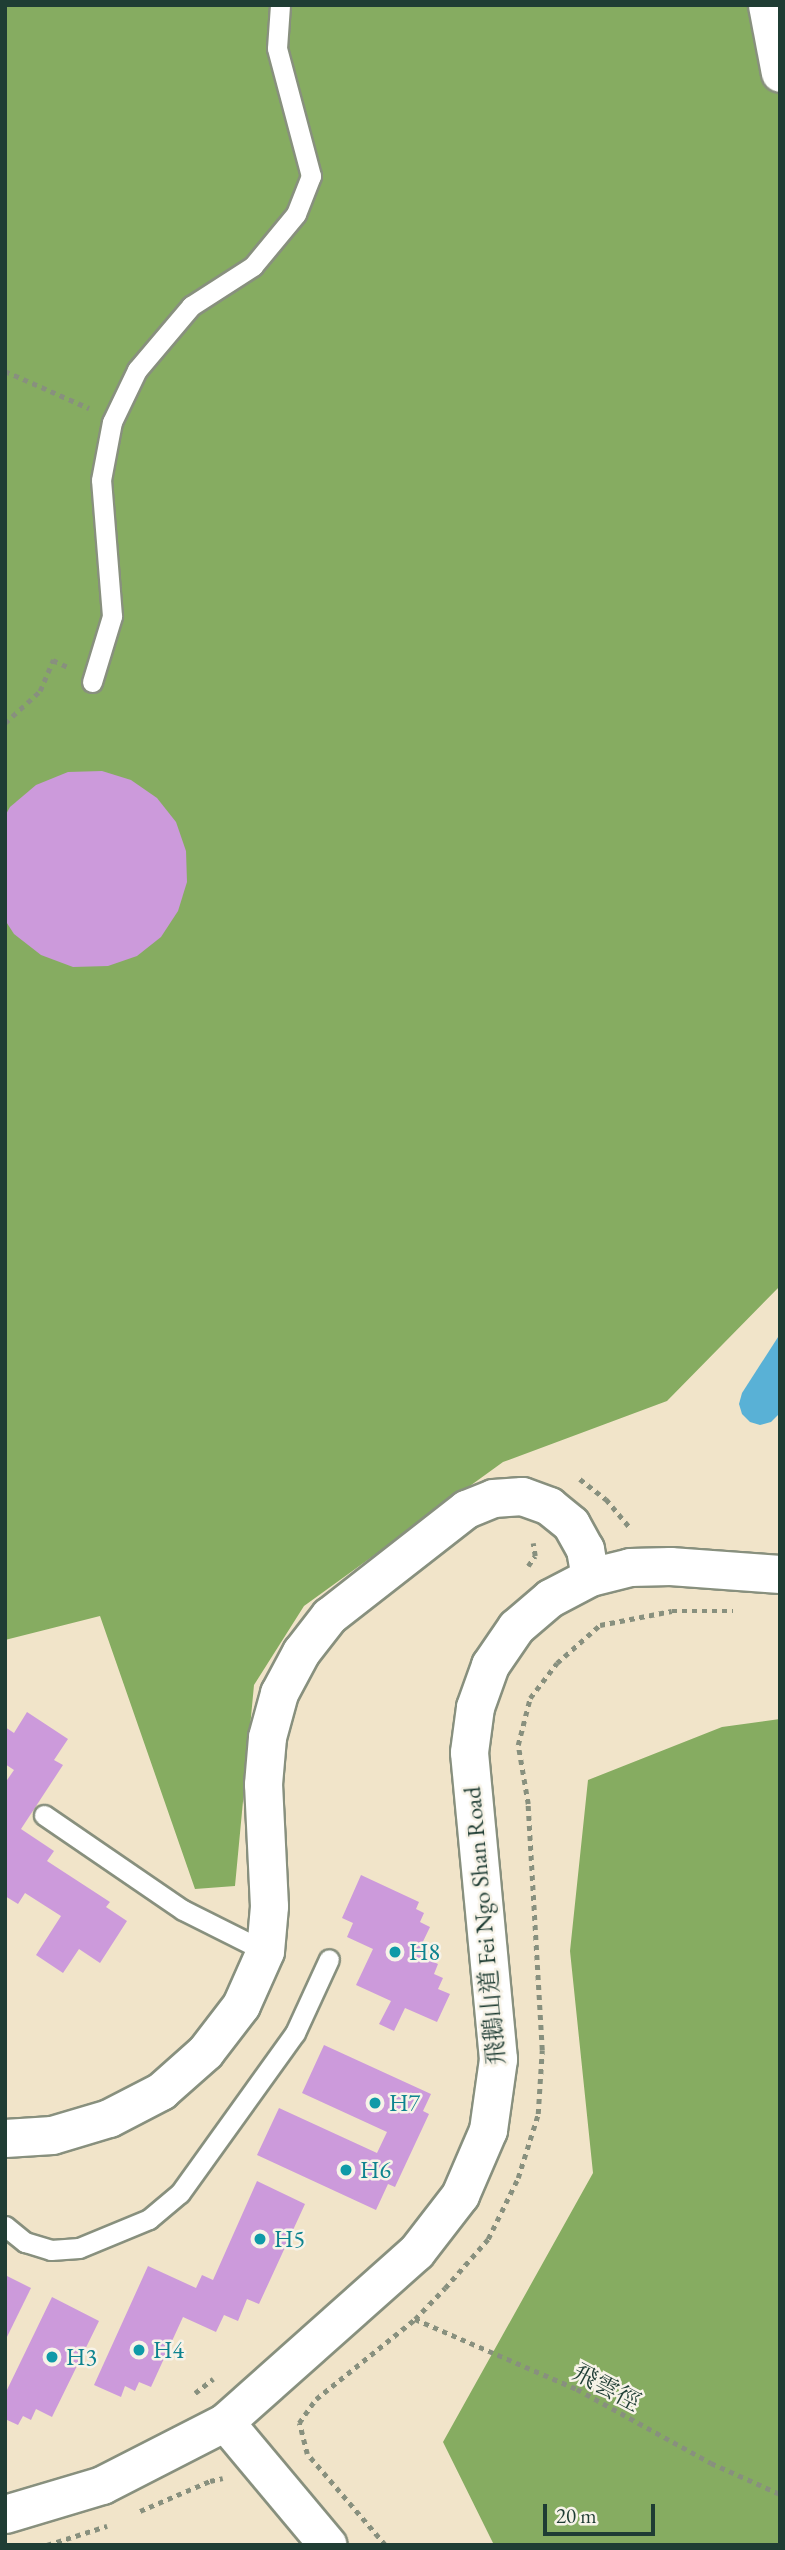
<!DOCTYPE html>
<meta charset="utf-8">
<style>
body{margin:0}
#map{position:relative;width:785px;height:2550px;overflow:hidden;background:#f1e4c9;font-family:"EB Garamond","Noto Serif TC",serif}
div>[style]{position:absolute}
.forest>*{inset:0;background:#86ac61}
.water>*{inset:0;background:#59b1d6}
.building>*{inset:0;background:#cc9adb}
.path>*{height:4.5px;margin-top:-2.25px;transform-origin:0;background:repeating-linear-gradient(90deg,#88907e 0 5px,transparent 0 10px)}
.roads{filter:drop-shadow(2px 0 #88907e) drop-shadow(-2px 0 #88907e) drop-shadow(0 2px #88907e) drop-shadow(0 -2px #88907e)}
.lane>*{height:19px;margin:-9.5px;padding:0 9.5px;transform-origin:9.5px;border-radius:9.5px;background:#fff}
.street>*{height:37px;margin:-18.5px;padding:0 18.5px;transform-origin:18.5px;border-radius:18.5px;background:#fff}
.dots>*{width:19px;height:19px;translate:-50% -50%;box-sizing:border-box;border:4px solid #f7f3e8;border-radius:50%}
span{translate:-50% -50%;white-space:nowrap;text-align:center;line-height:1.15;-webkit-text-stroke:5px #f7f3e8;paint-order:stroke}
.street-label{font-size:24px;color:#1f3d34}
.culture-label{font-size:24px;color:#0d838f}
.left{translate:0 -50%;text-align:left}
.frame{position:absolute;inset:0;border:7px solid #1f3d34;pointer-events:none}
.scale{position:absolute;left:543px;top:2504px;width:112px;height:32px;box-sizing:border-box;border:4px solid #1f3d34;border-top:0;padding-left:9px;font-size:21px;line-height:24px;white-space:nowrap;color:#1f3d34;-webkit-text-stroke:5px #f7f3e8;paint-order:stroke}
</style>
<div id="map">
<div class="forest">
<i style="clip-path:polygon(5px 5px,780px 5px,780px 1286px,667px 1401px,503px 1462px,304px 1606px,254px 1685px,235px 1886px,195px 1889px,100px 1616px,5px 1640px)"></i>
<i style="clip-path:polygon(780px 1719px,780px 2545px,494px 2545px,443px 2442px,593px 2173px,570px 1951px,588px 1780px,722px 1727px)"></i>
</div>
<div class="water">
<i style="clip-path:polygon(780px 1334px,780px 1413px,771px 1422px,760px 1425px,750px 1422px,742px 1414px,739px 1404px,742px 1393px)"></i>
</div>
<div class="building">
<i style="clip-path:polygon(102px 771px,131px 780px,157px 798px,176px 822px,186px 851px,187px 882px,178px 911px,161px 937px,137px 956px,108px 966px,73px 967px,41px 955px,14px 934px,5px 920px,5px 816px,10px 807px,36px 785px,68px 772px)"></i>
<i style="clip-path:polygon(27px 1712px,68px 1739px,54px 1760px,63px 1765px,21px 1829px,54px 1851px,47px 1861px,110px 1902px,106px 1907px,127px 1921px,100px 1963px,79px 1949px,63px 1973px,36px 1955px,61px 1916px,25px 1893px,18px 1904px,5px 1896px,5px 1783px,14px 1770px,5px 1764px,5px 1727px,14px 1733px)"></i>
<i style="clip-path:polygon(361px 1875px,419px 1902px,416px 1909px,424px 1913px,420px 1922px,430px 1927px,417px 1954px,438px 1964px,434px 1974px,443px 1978px,438px 1989px,450px 1994px,437px 2022px,405px 2008px,394px 2031px,379px 2024px,391px 2001px,356px 1985px,373px 1949px,347px 1937px,353px 1923px,342px 1918px)"></i>
<i style="clip-path:polygon(324px 2045px,431px 2094px,423px 2111px,429px 2114px,395px 2187px,388px 2184px,376px 2210px,257px 2155px,279px 2108px,377px 2153px,387px 2132px,302px 2093px)"></i>
<i style="clip-path:polygon(257px 2181px,305px 2204px,259px 2304px,247px 2299px,238px 2321px,224px 2315px,216px 2332px,183px 2317px,151px 2387px,139px 2382px,135px 2391px,125px 2386px,121px 2397px,94px 2385px,148px 2266px,196px 2288px,202px 2275px,213px 2280px)"></i>
<i style="clip-path:polygon(5px 2275px,31px 2288px,5px 2341px)"></i>
<i style="clip-path:polygon(52px 2297px,99px 2321px,52px 2417px,36px 2409px,31px 2420px,23px 2416px,18px 2425px,5px 2419px,5px 2394px)"></i>
</div>
<div class="path">
<i style="left:5px;top:371px;width:92px;rotate:23.8deg"></i>
<i style="left:5px;top:723px;width:47px;rotate:-42.4deg"></i>
<i style="left:40px;top:691px;width:34px;rotate:-67deg"></i>
<i style="left:53px;top:660px;width:17px;rotate:25deg"></i>
<i style="left:580px;top:1479px;width:33px;rotate:38deg"></i>
<i style="left:606px;top:1499px;width:39px;rotate:50deg"></i>
<i style="left:528px;top:1566px;width:12px;rotate:-55deg"></i>
<i style="left:535px;top:1556px;width:13px;rotate:-99deg"></i>
<i style="left:415px;top:2319px;width:176px;rotate:23.4deg"></i>
<i style="left:577px;top:2389px;width:153px;rotate:28.9deg"></i>
<i style="left:711px;top:2463px;width:76px;rotate:24.2deg"></i>
<i style="left:195px;top:2393px;width:23px;rotate:-38deg"></i>
<i style="left:140px;top:2511px;width:76px;rotate:-23.2deg"></i>
<i style="left:210px;top:2481px;width:13px;rotate:-13deg"></i>
<i style="left:47px;top:2545px;width:63px;rotate:-17.6deg"></i>
<i style="left:385px;top:2545px;width:120px;rotate:-130.6deg"></i>
<i style="left:307px;top:2454px;width:32px;rotate:-104deg"></i>
<i style="left:299px;top:2423px;width:29px;rotate:-55deg"></i>
<i style="left:316px;top:2399px;width:127px;rotate:-38.9deg"></i>
<i style="left:415px;top:2319px;width:43px;rotate:-45.9deg"></i>
<i style="left:445px;top:2288px;width:65px;rotate:-48.7deg"></i>
<i style="left:488px;top:2239px;width:68px;rotate:-63.8deg"></i>
<i style="left:518px;top:2178px;width:67px;rotate:-72.6deg"></i>
<i style="left:538px;top:2114px;width:64px;rotate:-86.4deg"></i>
<i style="left:542px;top:2050px;width:246px;rotate:-93.3deg"></i>
<i style="left:528px;top:1804px;width:60px;rotate:-99.6deg"></i>
<i style="left:518px;top:1745px;width:49px;rotate:-75.7deg"></i>
<i style="left:530px;top:1698px;width:44px;rotate:-52.4deg"></i>
<i style="left:557px;top:1663px;width:57px;rotate:-41.5deg"></i>
<i style="left:600px;top:1625px;width:73px;rotate:-11deg"></i>
<i style="left:672px;top:1611px;width:61px"></i>
</div>
<div class="roads">
<div class="lane">
<i style="left:92px;top:682px;width:69px;rotate:-73.1deg"></i>
<i style="left:112px;top:616px;width:136px;rotate:-94.6deg"></i>
<i style="left:101px;top:480px;width:59px;rotate:-79.3deg"></i>
<i style="left:112px;top:422px;width:58px;rotate:-64.3deg"></i>
<i style="left:137px;top:370px;width:84px;rotate:-49.8deg"></i>
<i style="left:191px;top:306px;width:74px;rotate:-32.8deg"></i>
<i style="left:253px;top:266px;width:67px;rotate:-50.4deg"></i>
<i style="left:296px;top:214px;width:41px;rotate:-68.5deg"></i>
<i style="left:311px;top:176px;width:132px;rotate:-104.9deg"></i>
<i style="left:277px;top:48px;width:43px;rotate:-86deg"></i>
<i style="left:44px;top:1815px;width:168px;rotate:34.4deg"></i>
<i style="left:183px;top:1910px;width:92px;rotate:26.6deg"></i>
<i style="left:5px;top:2226px;width:26px;rotate:39deg"></i>
<i style="left:25px;top:2242px;width:27px;rotate:17deg"></i>
<i style="left:51px;top:2250px;width:28px;rotate:-4deg"></i>
<i style="left:79px;top:2248px;width:76px;rotate:-22.5deg"></i>
<i style="left:149px;top:2219px;width:40px;rotate:-40deg"></i>
<i style="left:180px;top:2193px;width:197px;rotate:-54.3deg"></i>
<i style="left:295px;top:2033px;width:81px;rotate:-65.3deg"></i>
</div>
<div class="street">
<i style="left:767px;top:5px;width:69px;rotate:79.2deg"></i>
<i style="left:5px;top:2138px;width:47px;rotate:-3.7deg"></i>
<i style="left:52px;top:2135px;width:59px;rotate:-16.6deg"></i>
<i style="left:109px;top:2118px;width:59px;rotate:-27.4deg"></i>
<i style="left:161px;top:2091px;width:59px;rotate:-41.6deg"></i>
<i style="left:205px;top:2052px;width:59px;rotate:-52.5deg"></i>
<i style="left:241px;top:2005px;width:59px;rotate:-66deg"></i>
<i style="left:265px;top:1951px;width:45px;rotate:-84.9deg"></i>
<i style="left:269px;top:1906px;width:122px;rotate:-92.8deg"></i>
<i style="left:263px;top:1784px;width:47px;rotate:-85.1deg"></i>
<i style="left:267px;top:1737px;width:46px;rotate:-74.7deg"></i>
<i style="left:279px;top:1693px;width:47px;rotate:-61.8deg"></i>
<i style="left:301px;top:1652px;width:46px;rotate:-52.1deg"></i>
<i style="left:329px;top:1616px;width:174px;rotate:-38deg"></i>
<i style="left:466px;top:1509px;width:29px;rotate:-22deg"></i>
<i style="left:493px;top:1498px;width:29px;rotate:-4deg"></i>
<i style="left:522px;top:1496px;width:29px;rotate:20deg"></i>
<i style="left:549px;top:1506px;width:28px;rotate:39deg"></i>
<i style="left:571px;top:1524px;width:29px;rotate:61deg"></i>
<i style="left:585px;top:1549px;width:28px;rotate:80deg"></i>
<i style="left:225px;top:2422px;width:160px;rotate:50.1deg"></i>
<i style="left:5px;top:2514px;width:101px;rotate:-16.6deg"></i>
<i style="left:102px;top:2485px;width:138px;rotate:-27.1deg"></i>
<i style="left:225px;top:2422px;width:256px;rotate:-41.7deg"></i>
<i style="left:416px;top:2252px;width:72px;rotate:-52.3deg"></i>
<i style="left:460px;top:2195px;width:71px;rotate:-66.7deg"></i>
<i style="left:488px;top:2130px;width:72px;rotate:-82deg"></i>
<i style="left:498px;top:2059px;width:308px;rotate:-95.4deg"></i>
<i style="left:469px;top:1752px;width:45px;rotate:-82.4deg"></i>
<i style="left:475px;top:1707px;width:45px;rotate:-70.3deg"></i>
<i style="left:490px;top:1665px;width:46px;rotate:-55.6deg"></i>
<i style="left:516px;top:1627px;width:45px;rotate:-40.5deg"></i>
<i style="left:550px;top:1598px;width:45px;rotate:-27.7deg"></i>
<i style="left:590px;top:1577px;width:41px;rotate:-14deg"></i>
<i style="left:630px;top:1567px;width:40px;rotate:-1.4deg"></i>
<i style="left:670px;top:1566px;width:110px;rotate:4.2deg"></i>
</div>
</div>
<div class="dots">
<i style="left:395px;top:1952px;background:#0f9aa8"></i>
<i style="left:375px;top:2103px;background:#0f9aa8"></i>
<i style="left:346px;top:2170px;background:#0f9aa8"></i>
<i style="left:260px;top:2239px;background:#0f9aa8"></i>
<i style="left:139px;top:2350px;background:#0f9aa8"></i>
<i style="left:52px;top:2357px;background:#0f9aa8"></i>
</div>
<div class="street-label">
<span style="left:484px;top:1926px;rotate:-95deg">飛鵝山道 Fei Ngo Shan Road</span>
<span style="left:607px;top:2387px;rotate:28deg">飛雲徑</span>
</div>
<div class="culture-label">
<span class="left" style="left:409px;top:1952px">H8</span>
<span class="left" style="left:389px;top:2103px">H7</span>
<span class="left" style="left:360px;top:2170px">H6</span>
<span class="left" style="left:274px;top:2239px">H5</span>
<span class="left" style="left:153px;top:2350px">H4</span>
<span class="left" style="left:66px;top:2357px">H3</span>
</div>
<div class="frame"></div>
<div class="scale">20 m</div>
</div>
